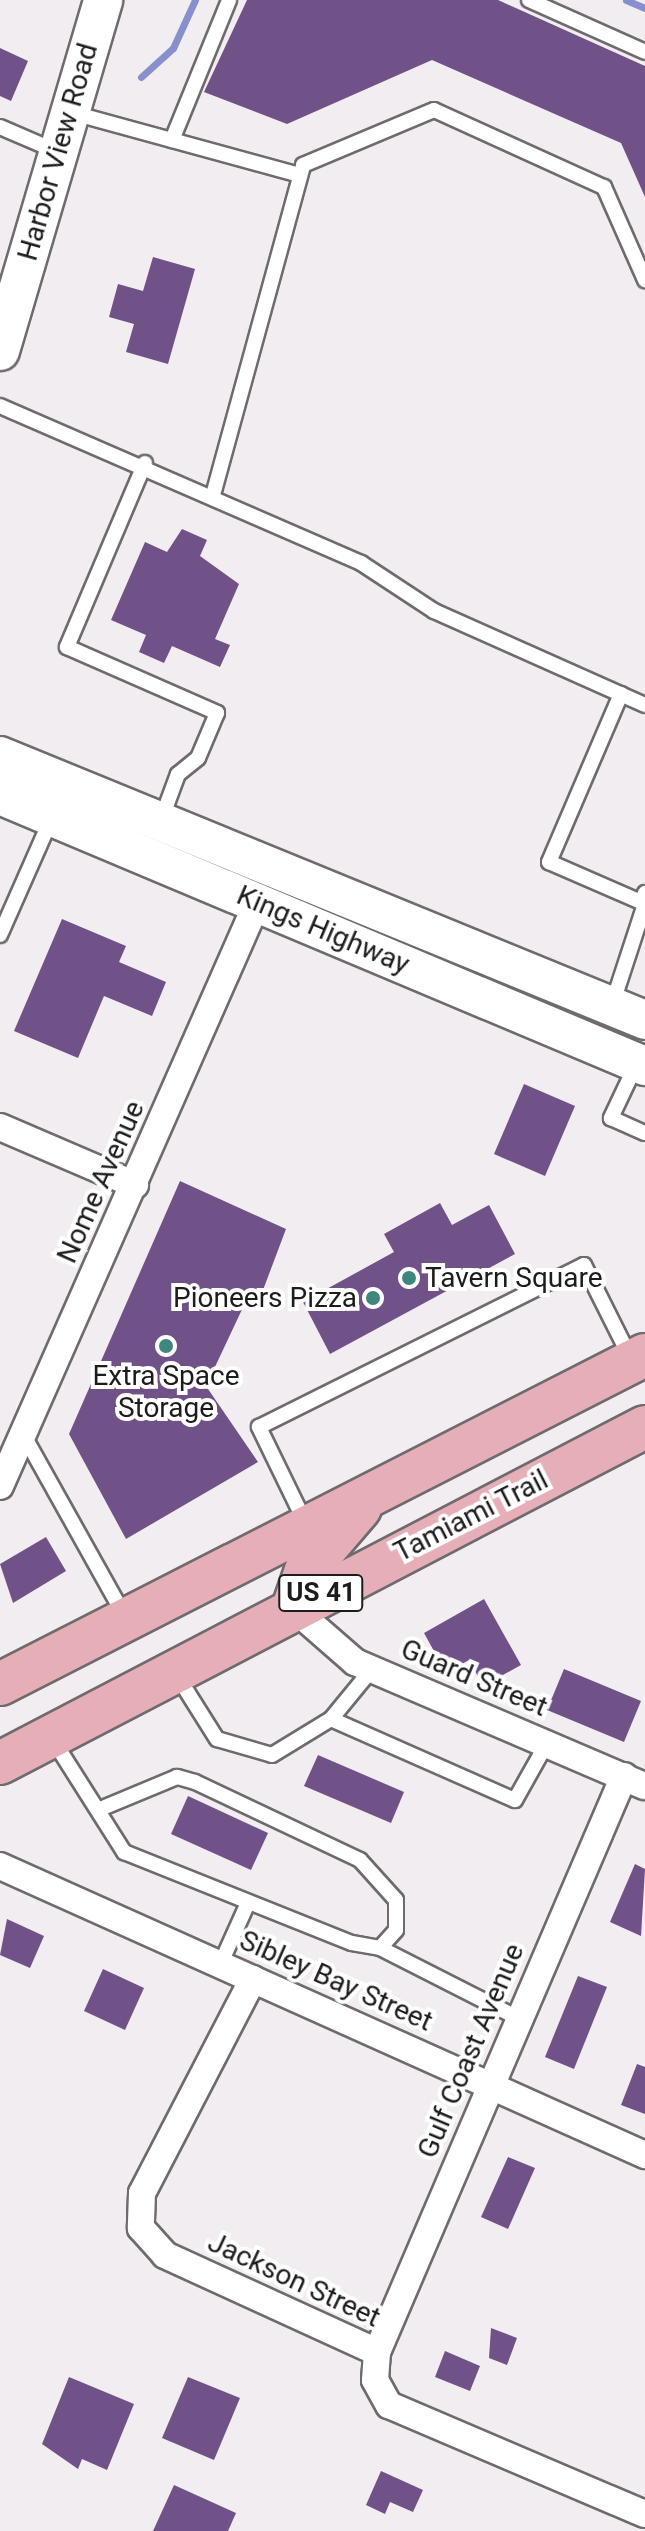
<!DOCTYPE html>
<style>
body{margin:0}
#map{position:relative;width:645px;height:2531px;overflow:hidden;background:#f2edf0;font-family:Roboto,sans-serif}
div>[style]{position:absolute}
.stream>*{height:7px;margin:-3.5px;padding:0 3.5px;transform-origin:3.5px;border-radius:3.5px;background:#878fcd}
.building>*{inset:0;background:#705289}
.roads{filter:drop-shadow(2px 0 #6f6a6d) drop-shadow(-2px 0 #6f6a6d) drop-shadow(0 2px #6f6a6d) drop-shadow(0 -2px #6f6a6d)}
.service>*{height:14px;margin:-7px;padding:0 7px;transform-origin:7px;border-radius:7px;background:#fff}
.minor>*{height:26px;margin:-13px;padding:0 13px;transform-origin:13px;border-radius:13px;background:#fff}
.secondary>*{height:38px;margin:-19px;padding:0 19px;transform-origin:19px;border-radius:19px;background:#fff}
.primary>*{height:42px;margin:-21px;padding:0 21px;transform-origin:21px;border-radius:21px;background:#e6afb8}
.dots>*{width:22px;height:22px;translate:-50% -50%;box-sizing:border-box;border:4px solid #fff;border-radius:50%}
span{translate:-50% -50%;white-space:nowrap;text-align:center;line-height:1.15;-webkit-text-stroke:8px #fff;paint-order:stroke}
.shield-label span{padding:2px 6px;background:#fff;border:2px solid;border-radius:6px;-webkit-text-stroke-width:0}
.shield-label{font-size:26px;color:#1d1b1c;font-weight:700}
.street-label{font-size:28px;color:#1d1b1c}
.poi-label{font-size:28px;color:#1d1b1c}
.left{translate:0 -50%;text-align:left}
.right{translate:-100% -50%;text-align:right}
</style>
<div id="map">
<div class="stream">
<i style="left:626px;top:0;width:21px;rotate:23deg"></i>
<i style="left:141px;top:77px;width:43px;rotate:-42.2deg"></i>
<i style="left:173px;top:48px;width:53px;rotate:-65.4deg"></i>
</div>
<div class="building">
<i style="clip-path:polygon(247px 0,498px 0,645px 66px,645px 197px,621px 143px,432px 60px,287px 124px,204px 92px)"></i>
<i style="clip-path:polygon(0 48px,28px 61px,11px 101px,0 96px)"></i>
<i style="clip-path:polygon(153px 257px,195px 269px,168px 364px,126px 352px,134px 324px,109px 317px,118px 284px,143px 291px)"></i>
<i style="clip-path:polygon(182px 529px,207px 540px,200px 556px,239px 584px,215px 639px,230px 645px,220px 667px,172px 646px,164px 663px,139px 652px,146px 635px,111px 620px,145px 542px,167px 552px)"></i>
<i style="clip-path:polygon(62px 919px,126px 946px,119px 962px,166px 982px,152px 1016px,104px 996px,78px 1058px,14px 1031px)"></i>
<i style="clip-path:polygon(524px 1084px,575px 1106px,545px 1176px,494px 1154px)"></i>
<i style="clip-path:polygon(180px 1181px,286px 1229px,257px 1306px,246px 1301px,206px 1386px,258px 1462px,126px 1539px,69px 1434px)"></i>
<i style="clip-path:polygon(440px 1203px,452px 1225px,489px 1205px,515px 1254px,330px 1354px,303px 1302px,394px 1252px,384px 1234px)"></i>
<i style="clip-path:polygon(46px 1537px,66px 1571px,13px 1603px,0 1564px)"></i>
<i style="clip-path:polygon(484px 1599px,521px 1665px,483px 1686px,469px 1660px,446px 1673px,424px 1633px)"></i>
<i style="clip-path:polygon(564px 1669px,641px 1701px,624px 1742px,547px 1710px)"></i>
<i style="clip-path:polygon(318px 1755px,404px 1792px,391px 1823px,304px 1786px)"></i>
<i style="clip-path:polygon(188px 1796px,268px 1833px,251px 1870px,171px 1834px)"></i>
<i style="clip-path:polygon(635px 1864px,645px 1869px,641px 1936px,610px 1922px)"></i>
<i style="clip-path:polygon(7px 1919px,44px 1936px,30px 1968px,0 1955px)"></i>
<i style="clip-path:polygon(103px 1969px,144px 1988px,125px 2030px,84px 2011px)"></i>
<i style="clip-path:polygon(578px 1976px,607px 1987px,574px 2069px,545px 2057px)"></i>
<i style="clip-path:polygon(637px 2064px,645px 2067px,645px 2114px,621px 2105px)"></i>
<i style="clip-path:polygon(508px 2157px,535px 2168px,508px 2229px,481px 2217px)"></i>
<i style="clip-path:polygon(491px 2328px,517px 2338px,507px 2365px,489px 2358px)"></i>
<i style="clip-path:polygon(445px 2351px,480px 2366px,470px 2391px,435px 2377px)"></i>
<i style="clip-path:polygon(69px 2377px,134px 2404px,107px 2470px,82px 2459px,78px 2469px,42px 2444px)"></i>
<i style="clip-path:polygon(188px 2377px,240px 2398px,214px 2460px,162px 2438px)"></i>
<i style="clip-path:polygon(381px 2471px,423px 2490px,413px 2512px,390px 2502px,385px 2514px,366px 2505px)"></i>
<i style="clip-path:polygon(174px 2485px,236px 2513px,228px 2531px,153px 2531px)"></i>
</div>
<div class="roads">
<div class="service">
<i style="left:529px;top:0;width:127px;rotate:24.1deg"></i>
<i style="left:73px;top:113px;width:235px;rotate:15.3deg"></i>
<i style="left:0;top:127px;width:63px;rotate:23.3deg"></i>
<i style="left:172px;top:140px;width:151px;rotate:-67.8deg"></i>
<i style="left:0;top:406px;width:394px;rotate:23.5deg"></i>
<i style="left:361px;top:563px;width:87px;rotate:33.3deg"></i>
<i style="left:434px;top:611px;width:231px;rotate:24deg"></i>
<i style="left:145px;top:463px;width:200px;rotate:113deg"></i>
<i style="left:67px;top:647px;width:164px;rotate:23.7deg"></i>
<i style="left:217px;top:713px;width:49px;rotate:112.9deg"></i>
<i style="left:198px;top:758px;width:26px;rotate:141deg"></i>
<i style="left:178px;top:774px;width:49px;rotate:110.3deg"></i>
<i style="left:213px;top:495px;width:342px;rotate:-74.7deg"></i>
<i style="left:303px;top:165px;width:142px;rotate:-22.8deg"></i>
<i style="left:434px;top:110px;width:187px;rotate:24.4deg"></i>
<i style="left:604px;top:187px;width:102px;rotate:66.2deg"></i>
<i style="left:621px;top:694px;width:183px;rotate:113.2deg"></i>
<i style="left:549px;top:862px;width:100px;rotate:23.5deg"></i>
<i style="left:641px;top:902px;width:10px;rotate:-66deg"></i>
<i style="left:0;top:935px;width:129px;rotate:-66.2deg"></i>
<i style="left:612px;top:1005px;width:106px;rotate:-71.9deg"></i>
<i style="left:636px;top:1065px;width:59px;rotate:115.3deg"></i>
<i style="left:611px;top:1118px;width:37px;rotate:24deg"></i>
<i style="left:23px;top:1434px;width:211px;rotate:60.8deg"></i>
<i style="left:306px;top:1524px;width:108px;rotate:-115.9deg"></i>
<i style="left:259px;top:1427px;width:363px;rotate:-26.5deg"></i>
<i style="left:584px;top:1265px;width:103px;rotate:63.4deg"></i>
<i style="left:176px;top:1674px;width:77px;rotate:57.8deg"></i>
<i style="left:217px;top:1739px;width:57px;rotate:16.2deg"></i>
<i style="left:272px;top:1755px;width:69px;rotate:-31.4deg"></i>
<i style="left:331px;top:1719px;width:65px;rotate:-50.6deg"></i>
<i style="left:331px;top:1719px;width:201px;rotate:23.8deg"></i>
<i style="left:515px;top:1800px;width:65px;rotate:-60.7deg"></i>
<i style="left:53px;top:1740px;width:133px;rotate:57.6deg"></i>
<i style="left:124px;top:1852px;width:245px;rotate:21.8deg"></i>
<i style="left:352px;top:1943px;width:28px;rotate:10deg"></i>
<i style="left:380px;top:1948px;width:24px;rotate:-48deg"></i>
<i style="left:396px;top:1930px;width:30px;rotate:-90deg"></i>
<i style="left:396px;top:1900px;width:54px;rotate:-132deg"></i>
<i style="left:360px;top:1860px;width:183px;rotate:-154.7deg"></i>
<i style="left:195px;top:1782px;width:19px;rotate:-164deg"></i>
<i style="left:177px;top:1777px;width:83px;rotate:157.4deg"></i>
<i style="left:380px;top:1948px;width:157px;rotate:26.9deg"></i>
<i style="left:220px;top:1965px;width:66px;rotate:-65.8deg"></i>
</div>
<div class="minor">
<i style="left:0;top:1127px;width:147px;rotate:23.2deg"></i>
<i style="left:0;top:1486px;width:637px;rotate:-66.21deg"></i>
<i style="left:293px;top:1608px;width:82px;rotate:41.1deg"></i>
<i style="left:355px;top:1662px;width:315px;rotate:23.2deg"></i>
<i style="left:624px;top:1776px;width:627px;rotate:113.21deg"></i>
<i style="left:377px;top:2352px;width:28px;rotate:94deg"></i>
<i style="left:375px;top:2380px;width:29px;rotate:61deg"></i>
<i style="left:389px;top:2405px;width:278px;rotate:23.1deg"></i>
<i style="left:0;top:1866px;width:707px;rotate:24.14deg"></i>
<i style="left:253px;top:1979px;width:241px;rotate:117.4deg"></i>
<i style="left:142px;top:2193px;width:35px;rotate:92deg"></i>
<i style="left:141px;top:2228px;width:36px;rotate:48deg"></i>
<i style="left:165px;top:2255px;width:233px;rotate:24.6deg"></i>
</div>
<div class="secondary">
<i style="left:0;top:351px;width:366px;rotate:-73.6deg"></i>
<i style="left:0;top:756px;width:697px;rotate:22.26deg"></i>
<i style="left:0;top:795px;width:700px;rotate:22.79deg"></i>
</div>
<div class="primary">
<i style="left:293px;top:1608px;width:39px;rotate:-71deg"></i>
<i style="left:306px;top:1571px;width:83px;rotate:-49.4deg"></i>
<i style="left:0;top:1684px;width:724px;rotate:-27.03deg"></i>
<i style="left:0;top:1763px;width:727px;rotate:-27.52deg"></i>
</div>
</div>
<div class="dots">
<i style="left:409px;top:1278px;background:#3f867e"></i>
<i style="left:373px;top:1298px;background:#3f867e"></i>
<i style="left:166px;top:1346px;background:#3f867e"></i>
</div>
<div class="shield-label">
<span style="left:321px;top:1593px">US 41</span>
</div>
<div class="street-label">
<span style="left:58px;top:152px;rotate:-74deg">Harbor View Road</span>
<span style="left:323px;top:930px;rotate:23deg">Kings Highway</span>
<span style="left:101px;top:1182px;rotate:-66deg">Nome Avenue</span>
<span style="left:471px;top:1516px;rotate:-27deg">Tamiami Trail</span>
<span style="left:474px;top:1678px;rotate:23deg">Guard Street</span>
<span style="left:336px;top:1981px;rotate:24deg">Sibley Bay Street</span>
<span style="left:471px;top:2051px;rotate:-67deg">Gulf Coast Avenue</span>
<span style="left:294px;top:2280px;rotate:25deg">Jackson Street</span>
</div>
<div class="poi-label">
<span class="left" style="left:425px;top:1278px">Tavern Square</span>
<span class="right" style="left:357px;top:1298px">Pioneers Pizza</span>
<span style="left:166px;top:1392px">Extra Space<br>Storage</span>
</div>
</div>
